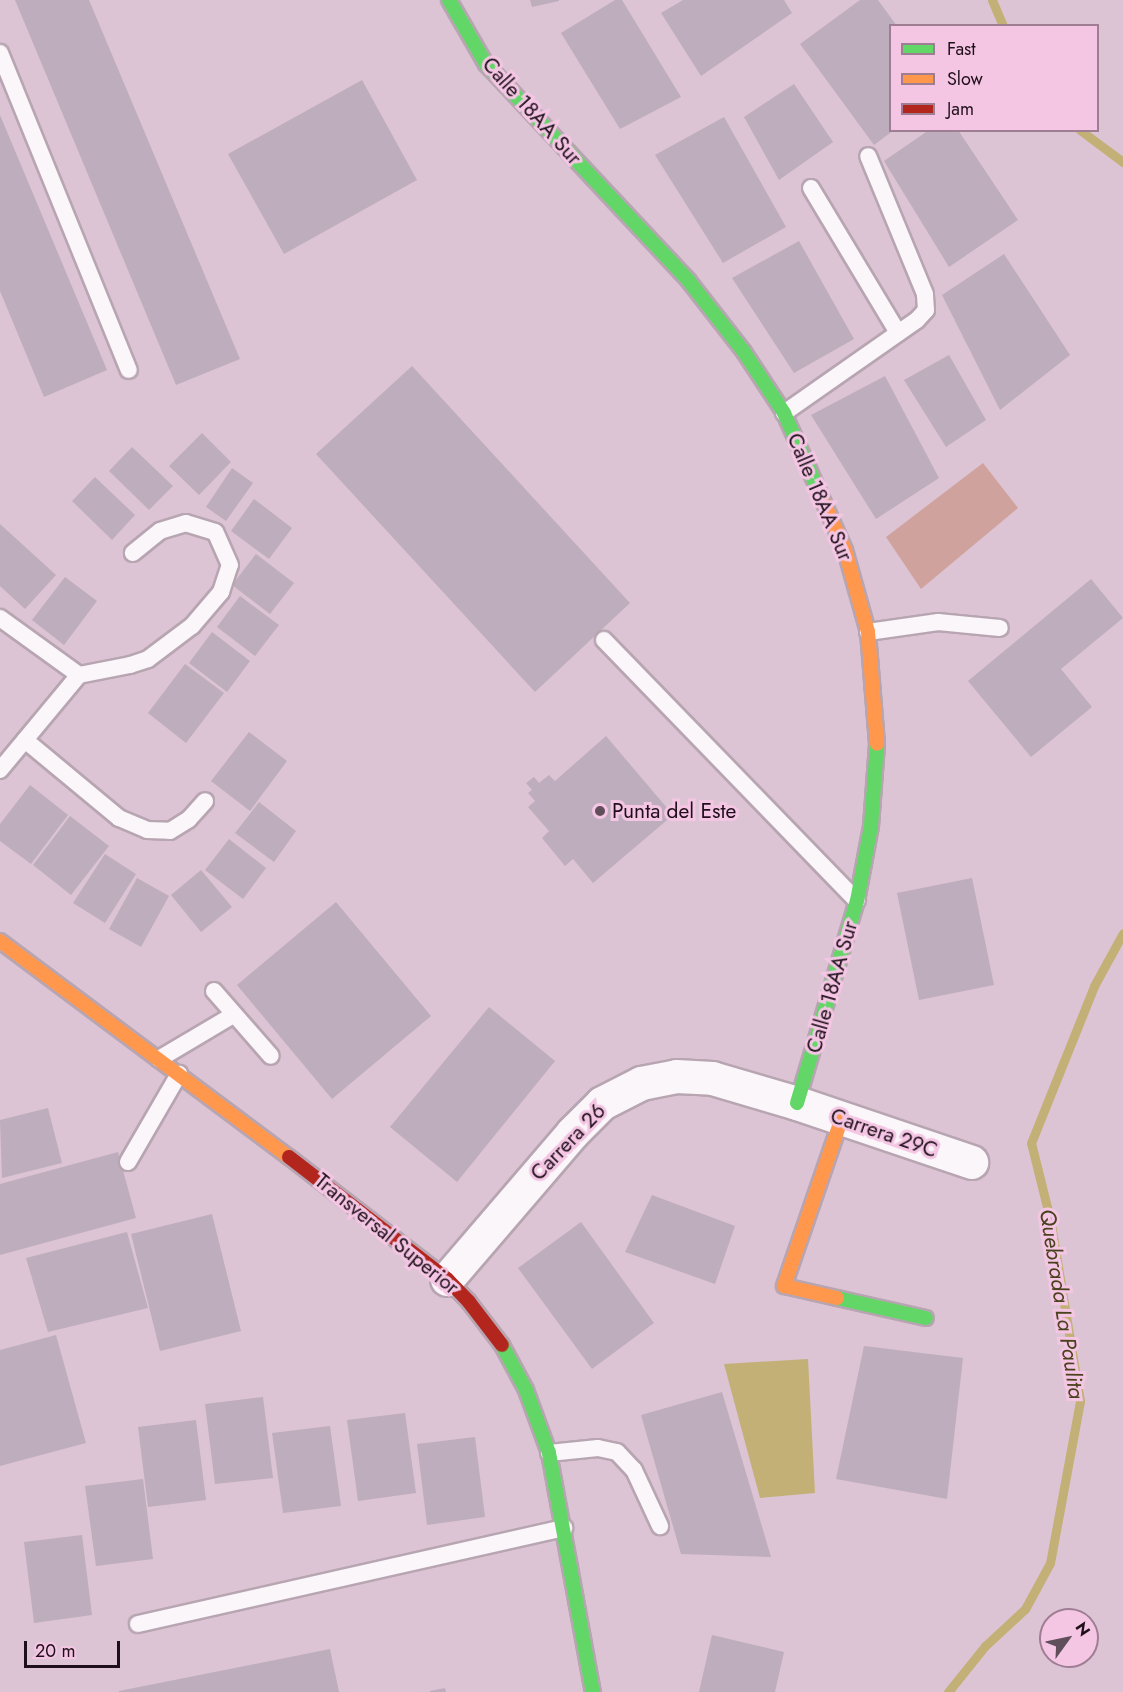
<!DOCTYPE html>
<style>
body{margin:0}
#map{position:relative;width:1123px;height:1692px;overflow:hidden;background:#dcc4d4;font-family:Jost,sans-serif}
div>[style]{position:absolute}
.green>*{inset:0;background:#d0a29e}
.water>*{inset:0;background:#c3b077}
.stream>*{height:9px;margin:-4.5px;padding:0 4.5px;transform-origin:4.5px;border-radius:4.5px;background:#c3b077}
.building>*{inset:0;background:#beadbc}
.roads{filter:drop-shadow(2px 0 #b8a5b2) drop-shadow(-2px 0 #b8a5b2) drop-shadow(0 2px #b8a5b2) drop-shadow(0 -2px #b8a5b2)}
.lane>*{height:16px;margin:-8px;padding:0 8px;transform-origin:8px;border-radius:8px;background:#faf6f9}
.street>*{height:33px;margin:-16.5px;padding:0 16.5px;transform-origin:16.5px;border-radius:16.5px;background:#faf6f9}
.fast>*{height:14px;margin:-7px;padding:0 7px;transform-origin:7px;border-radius:7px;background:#63d668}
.slow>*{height:14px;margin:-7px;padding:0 7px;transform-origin:7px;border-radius:7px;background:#ff974d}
.jam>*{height:14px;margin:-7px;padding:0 7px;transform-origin:7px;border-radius:7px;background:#b3261e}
.dots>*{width:16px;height:16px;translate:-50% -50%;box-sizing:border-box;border:3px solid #f4c6e4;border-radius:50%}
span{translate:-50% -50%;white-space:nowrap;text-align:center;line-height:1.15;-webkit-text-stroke:6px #f4c6e4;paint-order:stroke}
.street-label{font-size:21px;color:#1f0f1a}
.poi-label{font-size:21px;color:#1f0f1a}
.left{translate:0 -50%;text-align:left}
.water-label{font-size:22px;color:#49421c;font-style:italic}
.legend{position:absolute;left:889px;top:24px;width:210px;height:108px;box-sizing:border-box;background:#f4c6e4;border:2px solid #9f7d93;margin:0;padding:8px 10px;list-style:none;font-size:18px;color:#1f0f1a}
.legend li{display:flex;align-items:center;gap:12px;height:30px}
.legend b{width:30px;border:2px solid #9f7d93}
.north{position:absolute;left:1039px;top:1608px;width:60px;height:60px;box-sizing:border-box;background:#f4c6e4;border:2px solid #9f7d93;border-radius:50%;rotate:57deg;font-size:16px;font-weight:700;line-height:24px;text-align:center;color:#1f0f1a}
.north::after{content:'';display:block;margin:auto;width:21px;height:27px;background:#614e5b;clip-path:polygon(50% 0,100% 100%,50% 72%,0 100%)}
.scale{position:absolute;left:24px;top:1641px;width:96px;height:27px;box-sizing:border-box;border:3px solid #1f0f1a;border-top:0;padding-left:8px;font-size:18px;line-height:21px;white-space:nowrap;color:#1f0f1a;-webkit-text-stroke:4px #f4c6e4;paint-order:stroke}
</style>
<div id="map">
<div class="green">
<i style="clip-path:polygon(983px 463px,1018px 508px,921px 589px,886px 537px)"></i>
</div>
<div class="water">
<i style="clip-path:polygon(808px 1359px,815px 1493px,760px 1498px,724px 1364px)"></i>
</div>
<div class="stream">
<i style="left:992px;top:0;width:28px;rotate:67deg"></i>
<i style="left:1080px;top:130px;width:54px;rotate:36.7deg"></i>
<i style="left:948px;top:1692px;width:59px;rotate:-51.2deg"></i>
<i style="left:985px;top:1646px;width:54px;rotate:-42.8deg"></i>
<i style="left:1025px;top:1609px;width:52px;rotate:-61.5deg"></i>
<i style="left:1050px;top:1563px;width:165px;rotate:-79.5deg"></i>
<i style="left:1080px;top:1401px;width:180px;rotate:-99.3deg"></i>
<i style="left:1051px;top:1223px;width:82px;rotate:-104deg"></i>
<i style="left:1031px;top:1143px;width:169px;rotate:-68.1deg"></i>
<i style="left:1094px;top:986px;width:60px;rotate:-61.3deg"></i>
</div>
<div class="building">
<i style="clip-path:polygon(15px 0,89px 0,240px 359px,176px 385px)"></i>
<i style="clip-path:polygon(530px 0,559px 0,559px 1px,532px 7px)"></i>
<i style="clip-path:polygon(615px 0,622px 0,681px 97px,620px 129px,561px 33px)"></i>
<i style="clip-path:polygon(683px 0,784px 0,792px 13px,701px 76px,661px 13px)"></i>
<i style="clip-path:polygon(860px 0,878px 0,897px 26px,890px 26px,890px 130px,894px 130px,874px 145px,800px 44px)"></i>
<i style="clip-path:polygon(362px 80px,417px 180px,284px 254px,228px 154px)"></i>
<i style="clip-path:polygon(794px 84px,833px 142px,779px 180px,744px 117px)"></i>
<i style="clip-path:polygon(0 115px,107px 370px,44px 397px,0 291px)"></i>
<i style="clip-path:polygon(724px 117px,786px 227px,723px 263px,655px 155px)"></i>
<i style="clip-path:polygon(929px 130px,958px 130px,1018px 220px,949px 267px,884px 161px)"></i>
<i style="clip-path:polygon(799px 241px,854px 339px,794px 373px,732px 278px)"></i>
<i style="clip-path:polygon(1004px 254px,1070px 355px,1000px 410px,942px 295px)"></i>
<i style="clip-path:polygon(949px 355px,986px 420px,946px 447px,904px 380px)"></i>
<i style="clip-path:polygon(412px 366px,630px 603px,535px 692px,316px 454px)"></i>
<i style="clip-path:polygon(885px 376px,939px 478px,876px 519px,811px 415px)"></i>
<i style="clip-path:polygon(202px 433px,231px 462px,199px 495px,169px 466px)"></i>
<i style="clip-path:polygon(132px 447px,173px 486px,149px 510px,109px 471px)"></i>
<i style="clip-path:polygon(232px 468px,253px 483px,226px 521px,206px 507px)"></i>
<i style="clip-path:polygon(95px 477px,135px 515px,112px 540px,72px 501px)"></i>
<i style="clip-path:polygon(254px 499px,292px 528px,269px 559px,231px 531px)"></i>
<i style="clip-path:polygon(0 524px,56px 575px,25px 609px,0 586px)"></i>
<i style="clip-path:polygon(256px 554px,294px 583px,270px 614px,232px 585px)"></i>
<i style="clip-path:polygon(65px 577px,97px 601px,64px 645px,32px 620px)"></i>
<i style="clip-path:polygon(1091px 579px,1123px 618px,1061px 669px,1092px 707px,1031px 757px,968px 681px)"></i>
<i style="clip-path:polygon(240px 596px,279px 625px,255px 656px,217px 627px)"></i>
<i style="clip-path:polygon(212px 632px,250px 661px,227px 692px,189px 663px)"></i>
<i style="clip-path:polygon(185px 664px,224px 693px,186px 743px,148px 713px)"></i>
<i style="clip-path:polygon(249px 732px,287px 761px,250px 811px,211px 781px)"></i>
<i style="clip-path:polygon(606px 736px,673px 815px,593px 883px,573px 859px,565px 866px,542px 838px,549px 831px,528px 807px,535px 801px,528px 793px,532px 790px,526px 783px,534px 777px,539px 783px,549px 775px,555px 781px)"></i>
<i style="clip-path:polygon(30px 785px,68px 815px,31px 864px,0 841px,0 824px)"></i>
<i style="clip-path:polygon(259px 802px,296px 831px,274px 862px,235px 833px)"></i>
<i style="clip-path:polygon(70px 816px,109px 846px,71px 895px,33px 865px)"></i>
<i style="clip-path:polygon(229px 839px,266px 868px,243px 899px,205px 870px)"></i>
<i style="clip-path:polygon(105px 854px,136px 874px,105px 923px,73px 903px)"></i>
<i style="clip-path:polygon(201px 870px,232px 907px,201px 932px,171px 895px)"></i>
<i style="clip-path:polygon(137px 878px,169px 896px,141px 947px,109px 929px)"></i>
<i style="clip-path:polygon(972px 878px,994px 985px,919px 1000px,897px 893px)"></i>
<i style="clip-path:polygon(336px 902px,431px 1016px,332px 1099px,237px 985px)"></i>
<i style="clip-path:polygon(489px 1007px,555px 1061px,457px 1182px,390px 1127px)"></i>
<i style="clip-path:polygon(48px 1108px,62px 1163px,2px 1178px,0 1120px)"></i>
<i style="clip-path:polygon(118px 1152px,136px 1218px,0 1255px,0 1184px)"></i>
<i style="clip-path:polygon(652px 1195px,735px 1226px,715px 1284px,625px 1252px)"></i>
<i style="clip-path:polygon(212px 1214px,241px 1331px,160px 1351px,131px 1234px)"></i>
<i style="clip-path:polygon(581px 1222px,654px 1323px,592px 1369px,518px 1268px)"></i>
<i style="clip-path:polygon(127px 1232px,148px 1308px,48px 1332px,26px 1258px)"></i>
<i style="clip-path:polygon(56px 1335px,86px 1443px,0 1466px,0 1350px)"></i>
<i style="clip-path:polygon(864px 1346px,963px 1358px,947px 1499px,836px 1479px)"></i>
<i style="clip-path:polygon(722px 1392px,771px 1557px,681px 1554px,641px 1415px)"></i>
<i style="clip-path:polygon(263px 1397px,273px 1478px,215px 1484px,205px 1404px)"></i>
<i style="clip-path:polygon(405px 1413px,416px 1493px,358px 1501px,347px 1420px)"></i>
<i style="clip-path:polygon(196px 1420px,206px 1500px,148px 1507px,138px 1427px)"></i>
<i style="clip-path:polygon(330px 1426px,341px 1506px,283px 1513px,272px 1433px)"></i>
<i style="clip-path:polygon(475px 1437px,485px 1517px,427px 1525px,417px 1444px)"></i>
<i style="clip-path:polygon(143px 1479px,153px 1559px,96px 1566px,85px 1486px)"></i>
<i style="clip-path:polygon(82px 1535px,92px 1615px,34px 1623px,24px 1542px)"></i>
<i style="clip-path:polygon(712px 1635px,784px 1652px,775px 1692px,699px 1692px)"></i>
<i style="clip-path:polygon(330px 1649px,339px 1692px,119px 1692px,119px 1691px)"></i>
<i style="clip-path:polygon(445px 1688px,446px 1692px,430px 1692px,430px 1691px)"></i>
</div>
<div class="roads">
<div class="lane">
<i style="left:0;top:53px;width:342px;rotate:67.9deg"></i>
<i style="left:811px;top:188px;width:169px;rotate:59deg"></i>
<i style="left:784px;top:413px;width:162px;rotate:-35deg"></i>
<i style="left:917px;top:320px;width:13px;rotate:-48deg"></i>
<i style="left:926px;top:310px;width:16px;rotate:-94deg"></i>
<i style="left:925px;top:294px;width:149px;rotate:-112.4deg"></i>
<i style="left:0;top:618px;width:97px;rotate:35.8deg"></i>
<i style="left:868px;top:632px;width:71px;rotate:-8.1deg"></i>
<i style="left:938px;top:622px;width:62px;rotate:5.5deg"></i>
<i style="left:604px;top:640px;width:363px;rotate:45.9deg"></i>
<i style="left:25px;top:740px;width:122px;rotate:39.7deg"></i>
<i style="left:119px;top:818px;width:30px;rotate:23deg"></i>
<i style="left:147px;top:830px;width:23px;rotate:2deg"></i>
<i style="left:170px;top:831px;width:22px;rotate:-32deg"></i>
<i style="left:189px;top:819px;width:24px;rotate:-48deg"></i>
<i style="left:0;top:770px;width:124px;rotate:-50.3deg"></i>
<i style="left:79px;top:675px;width:52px;rotate:-11.1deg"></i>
<i style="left:130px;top:665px;width:19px;rotate:-18deg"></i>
<i style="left:148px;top:659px;width:55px;rotate:-36.9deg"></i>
<i style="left:192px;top:626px;width:45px;rotate:-49.5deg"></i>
<i style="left:221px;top:592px;width:28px;rotate:-72deg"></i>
<i style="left:230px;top:565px;width:36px;rotate:-114deg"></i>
<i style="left:215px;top:532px;width:30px;rotate:-163deg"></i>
<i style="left:186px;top:523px;width:27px;rotate:163deg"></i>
<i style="left:160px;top:531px;width:35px;rotate:141deg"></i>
<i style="left:214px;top:991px;width:86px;rotate:48.8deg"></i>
<i style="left:159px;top:1059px;width:86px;rotate:-30.7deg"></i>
<i style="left:128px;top:1162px;width:102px;rotate:-59.9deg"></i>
<i style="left:549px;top:1453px;width:49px;rotate:-5.8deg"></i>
<i style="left:598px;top:1448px;width:19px;rotate:12deg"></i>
<i style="left:617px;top:1452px;width:25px;rotate:47deg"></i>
<i style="left:634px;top:1470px;width:62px;rotate:65.1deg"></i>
<i style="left:138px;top:1624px;width:437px;rotate:-12.7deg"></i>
</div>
<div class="street">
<i style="left:447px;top:1279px;width:192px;rotate:-49.4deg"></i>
<i style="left:572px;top:1133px;width:42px;rotate:-45deg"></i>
<i style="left:602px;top:1103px;width:44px;rotate:-27.1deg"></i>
<i style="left:641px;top:1083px;width:36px;rotate:-11deg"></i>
<i style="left:676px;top:1076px;width:36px;rotate:3deg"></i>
<i style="left:712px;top:1078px;width:89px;rotate:16.4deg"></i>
<i style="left:797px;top:1103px;width:184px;rotate:18.7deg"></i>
</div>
<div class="fast">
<i style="left:449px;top:0;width:74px;rotate:60deg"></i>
<i style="left:486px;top:64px;width:296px;rotate:46.9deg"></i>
<i style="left:688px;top:280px;width:91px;rotate:52.1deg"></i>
<i style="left:744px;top:352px;width:73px;rotate:56.7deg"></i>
<i style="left:784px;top:413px;width:98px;rotate:66deg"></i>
<i style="left:797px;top:1103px;width:211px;rotate:-73.5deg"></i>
<i style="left:857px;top:901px;width:76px;rotate:-79.4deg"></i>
<i style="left:871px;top:826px;width:82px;rotate:-85.8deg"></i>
<i style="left:837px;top:1298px;width:91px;rotate:12.7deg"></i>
<i style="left:502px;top:1345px;width:51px;rotate:61.9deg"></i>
<i style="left:526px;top:1390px;width:67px;rotate:69.9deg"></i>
<i style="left:549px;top:1453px;width:243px;rotate:79.6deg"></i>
</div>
<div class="slow">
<i style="left:824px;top:503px;width:51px;rotate:65.9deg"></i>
<i style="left:845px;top:550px;width:85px;rotate:74.3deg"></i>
<i style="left:868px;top:632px;width:112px;rotate:85.4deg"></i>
<i style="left:0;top:941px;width:361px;rotate:36.8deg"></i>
<i style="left:837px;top:1298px;width:54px;rotate:-167.2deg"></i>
<i style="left:784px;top:1286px;width:178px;rotate:-71deg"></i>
</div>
<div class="jam">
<i style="left:289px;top:1157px;width:200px;rotate:37.7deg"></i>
<i style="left:447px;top:1279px;width:32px;rotate:46deg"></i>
<i style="left:469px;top:1302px;width:54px;rotate:52.5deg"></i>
</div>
</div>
<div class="dots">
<i style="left:600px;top:811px;background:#614e5b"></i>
</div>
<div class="street-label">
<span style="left:532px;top:111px;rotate:48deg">Calle 18AA Sur</span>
<span style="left:820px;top:497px;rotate:67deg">Calle 18AA Sur</span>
<span style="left:832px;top:987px;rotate:-74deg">Calle 18AA Sur</span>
<span style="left:884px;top:1133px;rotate:19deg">Carrera 29C</span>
<span style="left:568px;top:1142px;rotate:-46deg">Carrera 26</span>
<span style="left:387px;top:1234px;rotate:39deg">Transversal Superior</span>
</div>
<div class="poi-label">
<span class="left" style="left:612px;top:811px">Punta del Este</span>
</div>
<div class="water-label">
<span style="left:1062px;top:1304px;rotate:81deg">Quebrada La Paulita</span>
</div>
<ul class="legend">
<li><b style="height:8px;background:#63d668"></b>Fast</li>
<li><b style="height:8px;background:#ff974d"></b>Slow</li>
<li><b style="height:8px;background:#b3261e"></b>Jam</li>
</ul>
<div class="north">N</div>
<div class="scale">20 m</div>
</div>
